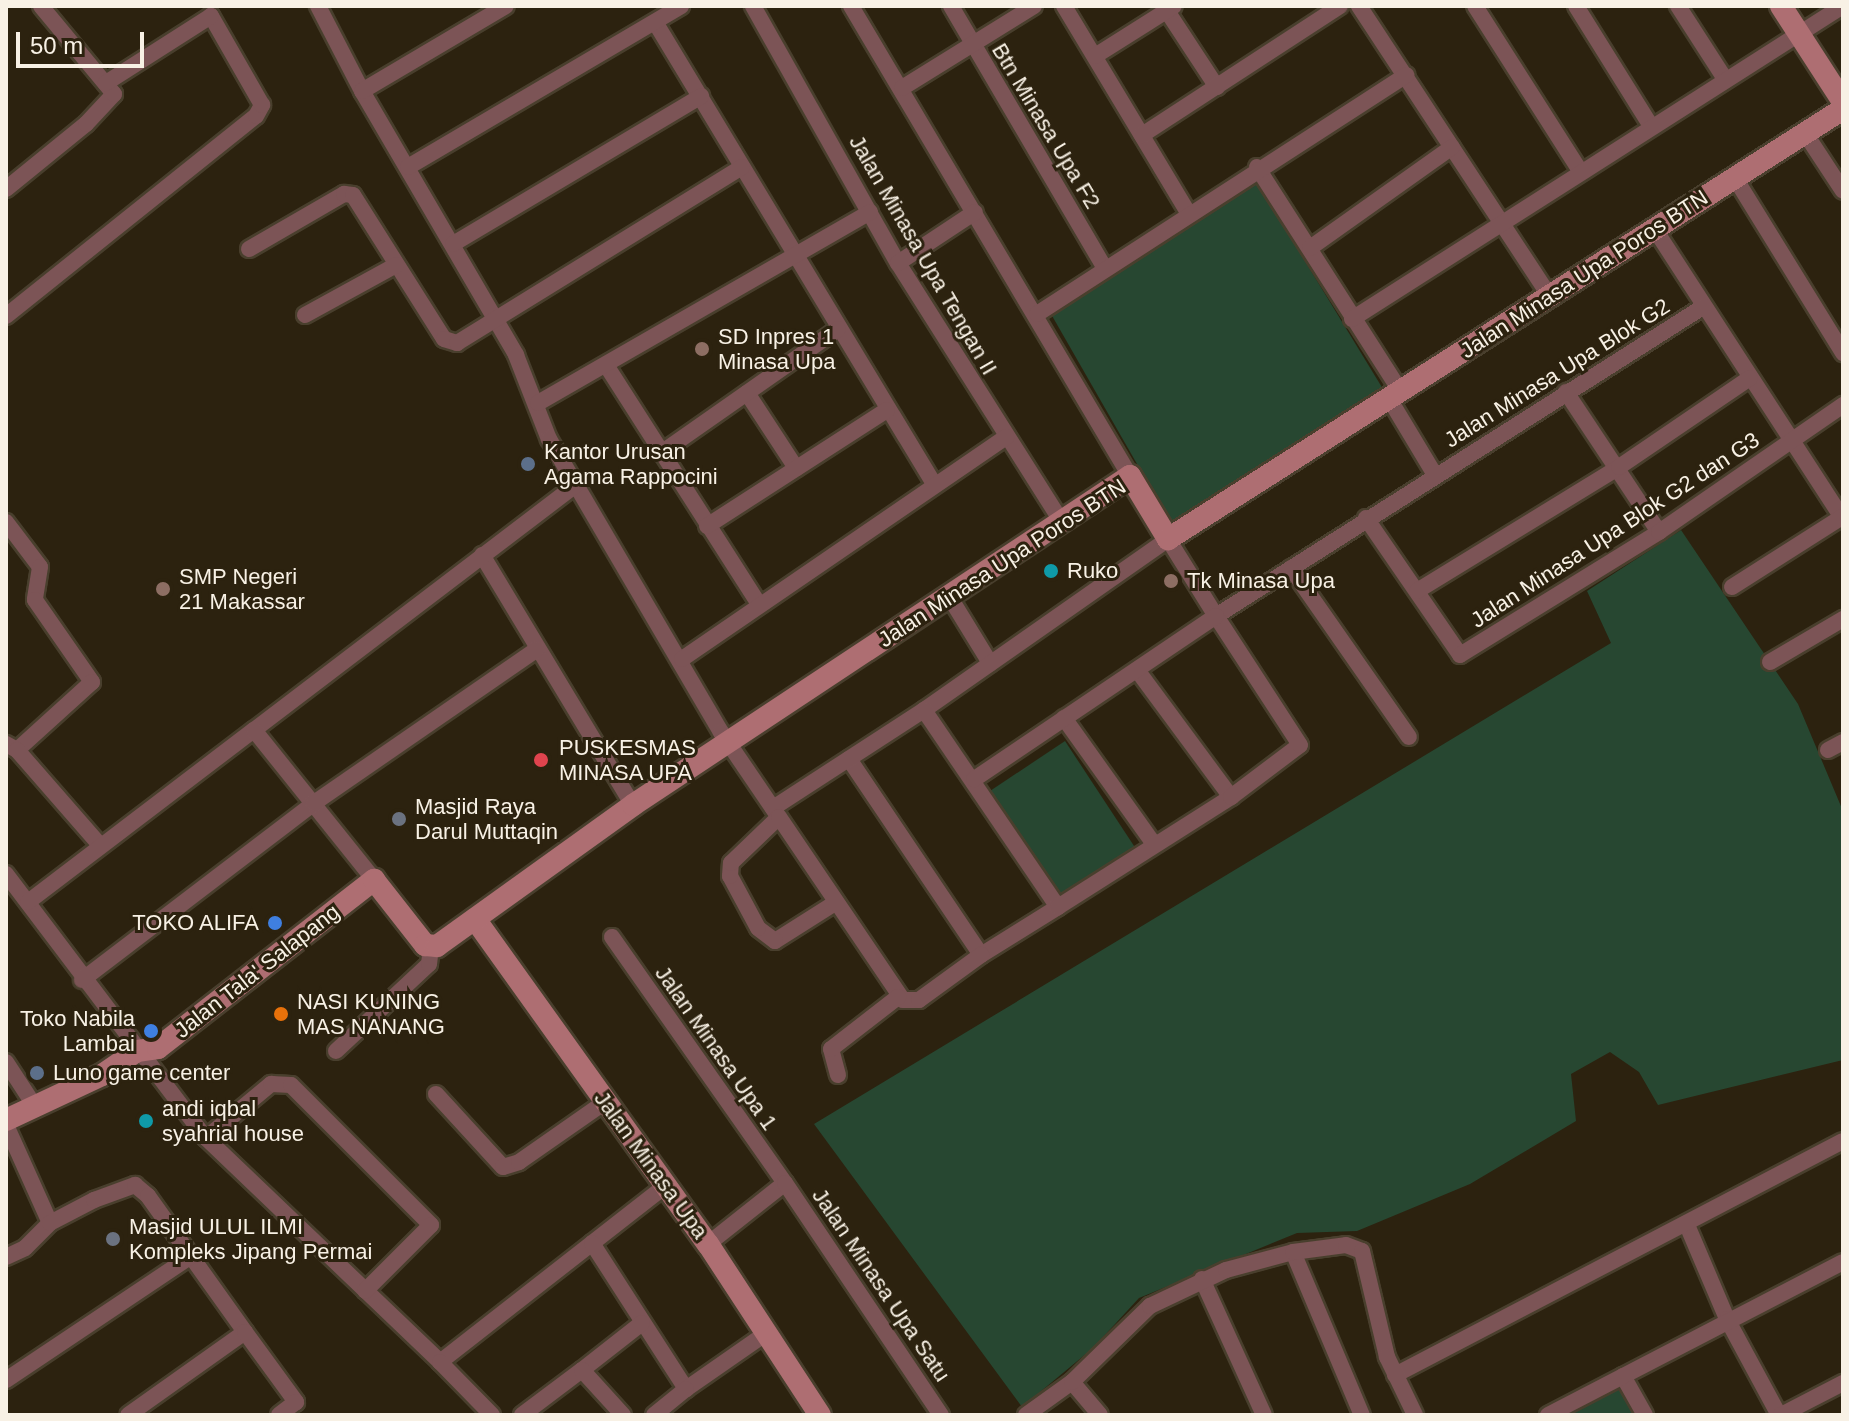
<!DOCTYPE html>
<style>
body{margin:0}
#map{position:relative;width:1849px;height:1421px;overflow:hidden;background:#2c220f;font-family:Arial,sans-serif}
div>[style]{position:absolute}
.green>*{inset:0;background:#274731}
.roads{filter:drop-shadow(2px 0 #493f2d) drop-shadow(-2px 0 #493f2d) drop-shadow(0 2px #493f2d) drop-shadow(0 -2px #493f2d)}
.street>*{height:16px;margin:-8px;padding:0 8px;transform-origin:8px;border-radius:8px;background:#7c5456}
.secondary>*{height:22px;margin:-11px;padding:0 11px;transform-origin:11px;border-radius:11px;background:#ae6e72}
.dots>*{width:22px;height:22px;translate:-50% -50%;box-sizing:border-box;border:4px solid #2c220f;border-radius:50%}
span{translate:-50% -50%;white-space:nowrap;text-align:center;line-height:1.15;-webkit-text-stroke:6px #2c220f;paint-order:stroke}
.street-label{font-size:22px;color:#f8f1e5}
.poi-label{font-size:22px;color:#f8f1e5}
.left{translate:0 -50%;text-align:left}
.right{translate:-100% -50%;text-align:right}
.frame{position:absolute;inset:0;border:8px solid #f8f1e5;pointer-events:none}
.scale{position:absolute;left:16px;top:32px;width:128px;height:36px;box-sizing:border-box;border:4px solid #f8f1e5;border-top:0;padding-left:10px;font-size:24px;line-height:28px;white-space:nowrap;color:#f8f1e5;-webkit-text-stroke:6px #2c220f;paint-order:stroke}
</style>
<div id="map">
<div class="green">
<i style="clip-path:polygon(1255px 179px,1383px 389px,1172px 525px,1051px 314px)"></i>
<i style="clip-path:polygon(1681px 530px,1798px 704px,1843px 811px,1843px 1060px,1658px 1105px,1639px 1072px,1610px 1052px,1571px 1074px,1576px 1121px,1470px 1184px,1357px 1231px,1297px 1233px,1139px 1298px,1093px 1348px,1022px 1407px,814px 1124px,1611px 643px,1587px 591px)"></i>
<i style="clip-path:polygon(1065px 741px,1138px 852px,1058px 905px,984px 795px)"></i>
<i style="clip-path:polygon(1624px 1387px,1640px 1415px,1562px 1415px)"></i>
</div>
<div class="roads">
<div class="street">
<i style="left:318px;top:6px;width:96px;rotate:62.6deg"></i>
<i style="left:362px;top:91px;width:306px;rotate:59.7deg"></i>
<i style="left:516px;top:355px;width:90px;rotate:68.6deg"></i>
<i style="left:549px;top:439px;width:340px;rotate:59.6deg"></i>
<i style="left:721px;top:732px;width:102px;rotate:55.8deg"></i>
<i style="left:753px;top:6px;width:295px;rotate:60.6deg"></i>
<i style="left:898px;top:263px;width:307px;rotate:57.7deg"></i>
<i style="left:851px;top:6px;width:547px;rotate:59.31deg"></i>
<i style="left:951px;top:6px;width:304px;rotate:59.6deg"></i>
<i style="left:1064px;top:6px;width:243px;rotate:59deg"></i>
<i style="left:1359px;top:6px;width:346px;rotate:56.7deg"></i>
<i style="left:1475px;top:6px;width:196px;rotate:57.5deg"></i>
<i style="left:1576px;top:6px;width:142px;rotate:58deg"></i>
<i style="left:1678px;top:6px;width:87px;rotate:57.2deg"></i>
<i style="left:1167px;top:11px;width:91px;rotate:56.7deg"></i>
<i style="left:655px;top:22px;width:540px;rotate:58.87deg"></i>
<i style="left:1095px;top:56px;width:93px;rotate:-32.3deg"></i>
<i style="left:902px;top:88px;width:155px;rotate:-31.8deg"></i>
<i style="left:362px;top:91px;width:167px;rotate:-30.6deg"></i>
<i style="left:1805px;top:133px;width:69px;rotate:56.8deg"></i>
<i style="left:1142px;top:135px;width:236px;rotate:-33.1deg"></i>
<i style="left:408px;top:167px;width:317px;rotate:-30.5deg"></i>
<i style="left:1257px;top:167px;width:267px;rotate:57.4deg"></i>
<i style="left:1735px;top:178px;width:206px;rotate:58.3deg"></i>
<i style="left:6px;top:189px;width:103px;rotate:-39.1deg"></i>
<i style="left:86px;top:124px;width:41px;rotate:-47deg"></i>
<i style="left:114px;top:94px;width:114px;rotate:-129.7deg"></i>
<i style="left:1654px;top:228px;width:347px;rotate:57deg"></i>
<i style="left:453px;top:244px;width:289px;rotate:-30.8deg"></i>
<i style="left:1310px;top:248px;width:174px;rotate:-35.4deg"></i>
<i style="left:249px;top:249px;width:110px;rotate:-30.1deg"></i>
<i style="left:344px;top:194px;width:9px;rotate:6deg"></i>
<i style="left:353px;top:195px;width:170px;rotate:57.7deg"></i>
<i style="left:444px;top:339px;width:14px;rotate:17deg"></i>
<i style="left:457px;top:343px;width:335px;rotate:-31.7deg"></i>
<i style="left:898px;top:263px;width:92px;rotate:-33.5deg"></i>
<i style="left:1037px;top:314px;width:440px;rotate:-32.9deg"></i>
<i style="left:305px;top:315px;width:104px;rotate:-28.8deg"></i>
<i style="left:6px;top:316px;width:320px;rotate:-38.7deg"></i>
<i style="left:256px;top:116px;width:13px;rotate:-61deg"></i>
<i style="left:262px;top:105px;width:103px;rotate:-119.8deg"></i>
<i style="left:211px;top:16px;width:125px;rotate:147.5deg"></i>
<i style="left:1352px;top:319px;width:582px;rotate:-32.52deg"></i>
<i style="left:606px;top:365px;width:284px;rotate:57.4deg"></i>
<i style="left:1566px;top:392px;width:168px;rotate:56.4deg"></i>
<i style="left:747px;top:393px;width:90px;rotate:56.8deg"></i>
<i style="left:1390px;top:400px;width:87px;rotate:59deg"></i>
<i style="left:538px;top:403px;width:383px;rotate:-29.9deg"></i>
<i style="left:661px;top:453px;width:216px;rotate:-35deg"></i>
<i style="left:1366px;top:518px;width:166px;rotate:55.5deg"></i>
<i style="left:1460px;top:655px;width:234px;rotate:-31.7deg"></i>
<i style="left:1659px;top:532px;width:224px;rotate:-34.6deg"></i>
<i style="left:6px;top:522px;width:56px;rotate:52.9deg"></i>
<i style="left:40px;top:567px;width:33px;rotate:99deg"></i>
<i style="left:35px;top:600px;width:100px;rotate:55.2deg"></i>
<i style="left:92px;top:682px;width:101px;rotate:137.8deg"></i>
<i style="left:17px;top:750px;width:13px;rotate:-151deg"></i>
<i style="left:707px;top:526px;width:214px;rotate:-32.8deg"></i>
<i style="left:482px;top:555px;width:292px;rotate:58.9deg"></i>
<i style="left:1291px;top:568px;width:206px;rotate:55.1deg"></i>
<i style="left:1732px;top:587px;width:130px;rotate:-32.5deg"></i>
<i style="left:1417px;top:591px;width:237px;rotate:-31.5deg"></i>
<i style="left:1619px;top:467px;width:158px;rotate:-34.2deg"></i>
<i style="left:949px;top:596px;width:79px;rotate:58.5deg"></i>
<i style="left:682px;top:659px;width:393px;rotate:-34.4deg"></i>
<i style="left:1770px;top:662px;width:85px;rotate:-30.5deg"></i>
<i style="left:1137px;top:670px;width:158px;rotate:53.5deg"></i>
<i style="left:924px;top:710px;width:298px;rotate:-35deg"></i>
<i style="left:1168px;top:539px;width:91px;rotate:58.1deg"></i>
<i style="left:1216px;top:616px;width:577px;rotate:-32.4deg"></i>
<i style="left:1064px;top:718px;width:155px;rotate:54.5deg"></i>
<i style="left:254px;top:730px;width:405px;rotate:-37.3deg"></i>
<i style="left:17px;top:750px;width:126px;rotate:48.9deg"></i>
<i style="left:1828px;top:750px;width:17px;rotate:-28deg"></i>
<i style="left:849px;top:759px;width:236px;rotate:56deg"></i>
<i style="left:981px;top:955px;width:91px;rotate:-31.9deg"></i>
<i style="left:773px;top:808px;width:180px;rotate:-33deg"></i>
<i style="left:924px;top:710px;width:238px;rotate:55.8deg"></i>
<i style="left:1058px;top:907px;width:205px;rotate:-32.4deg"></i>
<i style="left:1231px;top:797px;width:86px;rotate:-37deg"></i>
<i style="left:1300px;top:745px;width:154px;rotate:-123.1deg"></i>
<i style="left:1216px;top:616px;width:292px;rotate:146deg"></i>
<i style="left:6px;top:874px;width:331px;rotate:52.9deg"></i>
<i style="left:206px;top:1138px;width:324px;rotate:43.7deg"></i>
<i style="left:440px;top:1362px;width:286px;rotate:-38deg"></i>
<i style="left:28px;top:902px;width:284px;rotate:-37.3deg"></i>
<i style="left:254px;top:730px;width:192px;rotate:51.3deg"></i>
<i style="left:835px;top:903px;width:71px;rotate:147.7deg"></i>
<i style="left:775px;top:941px;width:21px;rotate:-143deg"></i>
<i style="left:758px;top:928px;width:59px;rotate:-118.3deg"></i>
<i style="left:730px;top:876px;width:13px;rotate:-86deg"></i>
<i style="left:731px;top:863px;width:66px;rotate:-43.8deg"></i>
<i style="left:779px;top:817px;width:221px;rotate:55.9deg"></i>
<i style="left:903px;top:1000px;width:16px"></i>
<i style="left:919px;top:1000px;width:77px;rotate:-36deg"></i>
<i style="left:612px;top:937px;width:301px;rotate:54.9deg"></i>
<i style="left:82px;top:980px;width:292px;rotate:-37.3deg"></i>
<i style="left:314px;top:803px;width:271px;rotate:-34.6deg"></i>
<i style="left:336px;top:1051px;width:127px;rotate:-43.1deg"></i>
<i style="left:429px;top:964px;width:16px;rotate:-83deg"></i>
<i style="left:6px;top:1062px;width:55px;rotate:56.9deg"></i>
<i style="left:838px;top:1075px;width:27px;rotate:-105deg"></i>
<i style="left:831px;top:1049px;width:85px;rotate:-37.8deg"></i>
<i style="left:436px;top:1094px;width:99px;rotate:47.5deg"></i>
<i style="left:503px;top:1167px;width:17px;rotate:-17deg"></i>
<i style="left:519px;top:1162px;width:105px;rotate:-34.9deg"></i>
<i style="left:6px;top:1125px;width:107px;rotate:65.8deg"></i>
<i style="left:206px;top:1138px;width:85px;rotate:-39.7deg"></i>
<i style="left:271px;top:1084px;width:20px;rotate:3deg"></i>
<i style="left:291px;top:1085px;width:198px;rotate:45deg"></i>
<i style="left:431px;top:1225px;width:93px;rotate:135deg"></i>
<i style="left:1687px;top:1225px;width:102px;rotate:66.9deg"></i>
<i style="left:1727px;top:1319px;width:109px;rotate:61.6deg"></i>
<i style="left:592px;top:1243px;width:174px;rotate:57.2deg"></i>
<i style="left:686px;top:1389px;width:100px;rotate:-34.8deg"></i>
<i style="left:708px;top:1244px;width:98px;rotate:-38.4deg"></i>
<i style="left:785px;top:1183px;width:280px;rotate:56.1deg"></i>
<i style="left:1293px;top:1252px;width:177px;rotate:67.1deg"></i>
<i style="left:6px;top:1257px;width:21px;rotate:-25deg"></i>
<i style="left:25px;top:1248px;width:35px;rotate:-45deg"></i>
<i style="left:50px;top:1223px;width:50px;rotate:-27.6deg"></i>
<i style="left:94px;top:1200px;width:44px;rotate:-20.1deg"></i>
<i style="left:135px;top:1185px;width:17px;rotate:40deg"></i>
<i style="left:148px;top:1196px;width:167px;rotate:54.5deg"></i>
<i style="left:245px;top:1332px;width:143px;rotate:144.6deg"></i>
<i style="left:1202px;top:1279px;width:149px;rotate:65.5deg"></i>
<i style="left:245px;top:1332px;width:87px;rotate:53.9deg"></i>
<i style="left:296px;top:1402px;width:21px;rotate:143deg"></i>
<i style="left:440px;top:1362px;width:74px;rotate:45.5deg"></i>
<i style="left:582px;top:1370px;width:76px;rotate:-38.1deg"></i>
<i style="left:1395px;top:1375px;width:505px;rotate:-27.58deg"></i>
<i style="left:1623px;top:1376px;width:45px;rotate:60.6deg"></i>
<i style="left:6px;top:1380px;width:225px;rotate:-33.8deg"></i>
<i style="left:1072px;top:1382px;width:43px;rotate:49.7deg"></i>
<i style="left:522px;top:1415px;width:75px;rotate:-36.9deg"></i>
<i style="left:582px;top:1370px;width:61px;rotate:47.7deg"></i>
<i style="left:654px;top:1415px;width:41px;rotate:-39.1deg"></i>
<i style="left:1026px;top:1415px;width:57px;rotate:-35.7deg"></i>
<i style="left:1072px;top:1382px;width:109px;rotate:-44.3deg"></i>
<i style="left:1150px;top:1306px;width:84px;rotate:-25.3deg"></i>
<i style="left:1226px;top:1270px;width:69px;rotate:-15deg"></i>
<i style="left:1293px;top:1252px;width:53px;rotate:-7.5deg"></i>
<i style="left:1346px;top:1245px;width:17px;rotate:21deg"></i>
<i style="left:1362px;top:1251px;width:109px;rotate:76.7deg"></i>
<i style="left:1387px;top:1357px;width:64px;rotate:64.2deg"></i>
<i style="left:1548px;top:1415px;width:332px;rotate:-27.4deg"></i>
<i style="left:1781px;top:1415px;width:70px;rotate:-27.3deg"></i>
</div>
<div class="secondary">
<i style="left:1781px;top:6px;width:114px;rotate:57.1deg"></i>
<i style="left:475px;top:919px;width:400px;rotate:54.4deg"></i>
<i style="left:708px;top:1244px;width:204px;rotate:56.8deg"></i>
<i style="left:6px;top:1120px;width:106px;rotate:-25.1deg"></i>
<i style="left:102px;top:1075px;width:42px;rotate:-34.4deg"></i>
<i style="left:137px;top:1051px;width:21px;rotate:-8deg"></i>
<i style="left:158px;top:1048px;width:274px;rotate:-37.9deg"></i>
<i style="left:374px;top:880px;width:83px;rotate:51.9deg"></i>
<i style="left:425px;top:945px;width:12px;rotate:5deg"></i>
<i style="left:437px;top:946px;width:241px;rotate:-35.7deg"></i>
<i style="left:633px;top:805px;width:596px;rotate:-33.5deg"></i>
<i style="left:1130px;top:476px;width:74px;rotate:58.9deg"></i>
<i style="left:1168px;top:539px;width:800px;rotate:-32.5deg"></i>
</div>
</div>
<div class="dots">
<i style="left:702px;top:349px;background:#8d6e63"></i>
<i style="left:528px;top:464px;background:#5c6f8a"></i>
<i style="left:1051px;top:571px;background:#0f9aa8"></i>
<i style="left:1171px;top:581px;background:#8d6e63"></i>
<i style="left:163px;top:589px;background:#8d6e63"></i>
<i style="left:541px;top:760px;background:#e0444e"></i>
<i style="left:399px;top:819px;background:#6b7280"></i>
<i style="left:275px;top:923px;background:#3f7fe0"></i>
<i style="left:281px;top:1014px;background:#e8710a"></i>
<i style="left:151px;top:1031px;background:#3f7fe0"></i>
<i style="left:37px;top:1073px;background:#5c6f8a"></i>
<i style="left:146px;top:1121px;background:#0f9aa8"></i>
<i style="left:113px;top:1239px;background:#6b7280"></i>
</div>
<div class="street-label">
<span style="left:1046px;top:126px;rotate:59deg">Btn Minasa Upa F2</span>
<span style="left:923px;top:255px;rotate:60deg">Jalan Minasa Upa Tengan II</span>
<span style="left:1584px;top:274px;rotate:-33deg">Jalan Minasa Upa Poros BTN</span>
<span style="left:1557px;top:373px;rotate:-32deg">Jalan Minasa Upa Blok G2</span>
<span style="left:1615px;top:530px;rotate:-33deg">Jalan Minasa Upa Blok G2 dan G3</span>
<span style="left:1002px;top:563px;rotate:-33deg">Jalan Minasa Upa Poros BTN</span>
<span style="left:257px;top:971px;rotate:-38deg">Jalan Tala' Salapang</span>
<span style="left:716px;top:1048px;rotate:55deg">Jalan Minasa Upa 1</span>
<span style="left:651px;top:1165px;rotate:54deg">Jalan Minasa Upa</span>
<span style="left:881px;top:1285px;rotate:56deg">Jalan Minasa Upa Satu</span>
</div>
<div class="poi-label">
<span class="left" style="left:718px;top:349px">SD Inpres 1<br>Minasa Upa</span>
<span class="left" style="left:544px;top:464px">Kantor Urusan<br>Agama Rappocini</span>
<span class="left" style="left:1067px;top:571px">Ruko</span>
<span class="left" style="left:179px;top:589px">SMP Negeri<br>21 Makassar</span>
<span class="left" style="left:1187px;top:581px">Tk Minasa Upa</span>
<span class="left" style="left:559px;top:760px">PUSKESMAS<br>MINASA UPA</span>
<span class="left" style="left:415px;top:819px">Masjid Raya<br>Darul Muttaqin</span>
<span class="right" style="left:259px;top:923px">TOKO ALIFA</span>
<span class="left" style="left:297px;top:1014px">NASI KUNING<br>MAS NANANG</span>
<span class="right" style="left:135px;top:1031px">Toko Nabila<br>Lambai</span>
<span class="left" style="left:53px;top:1073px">Luno game center</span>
<span class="left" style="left:162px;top:1121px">andi iqbal<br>syahrial house</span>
<span class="left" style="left:129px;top:1239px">Masjid ULUL ILMI<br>Kompleks Jipang Permai</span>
</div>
<div class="frame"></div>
<div class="scale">50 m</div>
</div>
